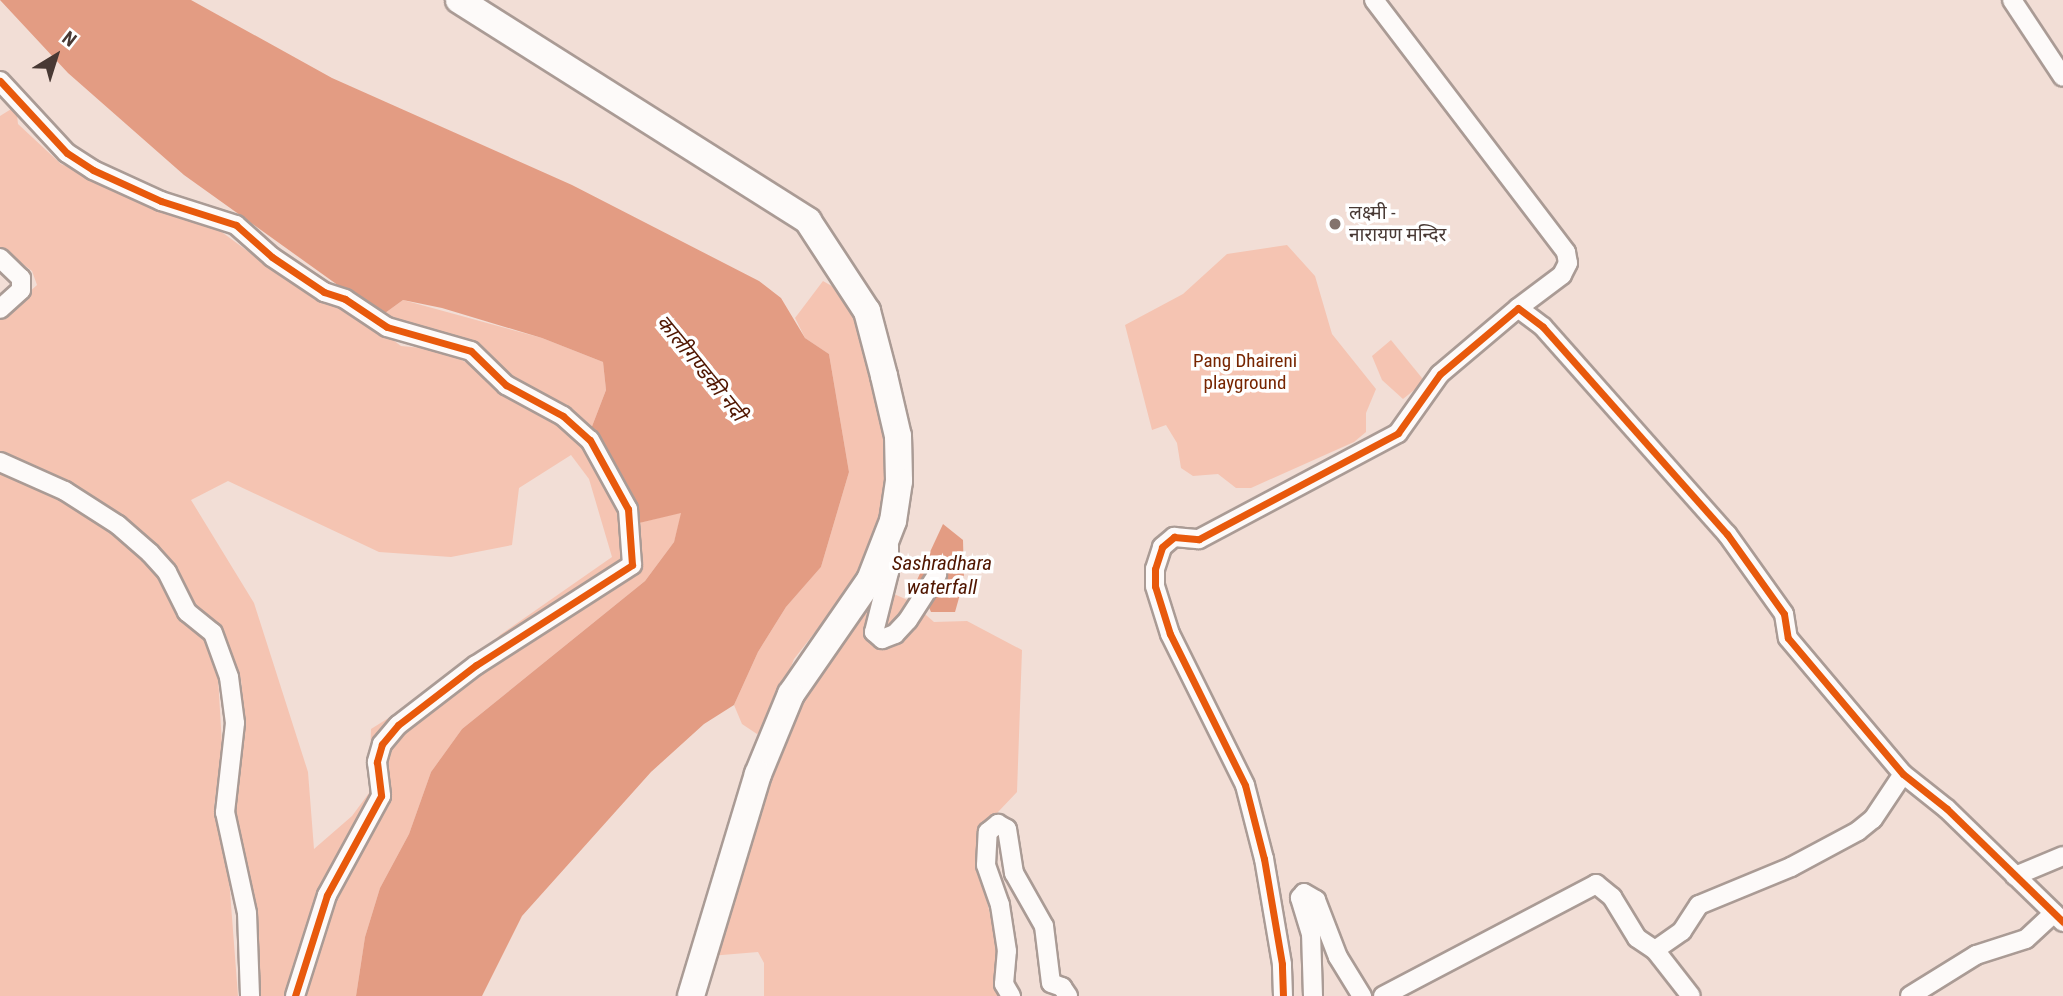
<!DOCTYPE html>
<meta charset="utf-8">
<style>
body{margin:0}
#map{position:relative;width:2063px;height:996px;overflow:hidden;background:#f2ded6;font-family:"Roboto Condensed","Noto Sans Devanagari",sans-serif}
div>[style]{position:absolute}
.green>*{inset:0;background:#f5c4b2}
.water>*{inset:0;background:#e39c83}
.roads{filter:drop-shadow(2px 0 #aa9b95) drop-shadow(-2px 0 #aa9b95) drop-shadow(0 2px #aa9b95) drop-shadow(0 -2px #aa9b95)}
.minor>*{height:18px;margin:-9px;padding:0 9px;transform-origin:9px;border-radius:9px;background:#fdfaf9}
.highway>*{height:26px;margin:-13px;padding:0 13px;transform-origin:13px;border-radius:13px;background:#fdfaf9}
.cycleway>*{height:7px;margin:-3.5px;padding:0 3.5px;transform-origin:3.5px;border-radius:3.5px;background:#e8590c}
.dots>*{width:19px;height:19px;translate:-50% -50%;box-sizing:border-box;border:4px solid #fff;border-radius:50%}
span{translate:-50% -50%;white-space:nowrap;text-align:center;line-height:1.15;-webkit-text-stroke:7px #fff;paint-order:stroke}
.poi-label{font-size:19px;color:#483934}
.left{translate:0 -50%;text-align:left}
.park-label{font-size:19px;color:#772500}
.water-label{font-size:21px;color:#501600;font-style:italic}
.north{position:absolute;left:21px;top:21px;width:70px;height:70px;-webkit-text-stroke:5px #fff;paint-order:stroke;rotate:38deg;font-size:19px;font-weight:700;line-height:28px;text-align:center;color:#483934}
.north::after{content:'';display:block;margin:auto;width:24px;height:32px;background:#483934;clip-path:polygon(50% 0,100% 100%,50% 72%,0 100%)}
</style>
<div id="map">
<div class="green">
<i style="clip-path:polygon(evenodd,16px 106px,18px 124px,61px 164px,219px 230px,291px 283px,356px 312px,401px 346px,444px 350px,481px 371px,501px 393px,578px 437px,617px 500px,626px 545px,621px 566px,396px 724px,377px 796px,290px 996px,257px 996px,255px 913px,235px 809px,245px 724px,241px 679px,219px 626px,191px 602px,169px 562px,0 456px,0 319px,37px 285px,32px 271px,0 247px,0 116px,16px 106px,571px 455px,589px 479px,612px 557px,500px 635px,468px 668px,371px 729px,369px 793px,352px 816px,314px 849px,308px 772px,254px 603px,191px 500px,228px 481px,379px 552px,451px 557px,512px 545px,519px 488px,571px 455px)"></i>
<i style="clip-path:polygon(1287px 245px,1315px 276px,1332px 334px,1376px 389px,1366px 413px,1366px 432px,1354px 442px,1251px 488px,1236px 488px,1218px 474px,1193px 476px,1181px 468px,1177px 443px,1166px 425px,1152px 430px,1125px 325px,1183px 294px,1227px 254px)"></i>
<i style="clip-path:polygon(823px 281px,853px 298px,883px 410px,887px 509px,869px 563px,794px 659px,768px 725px,757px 734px,742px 724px,734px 705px,758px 652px,786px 607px,821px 567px,849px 472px,829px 354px,805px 338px,795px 318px)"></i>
<i style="clip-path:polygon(403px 300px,542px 338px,603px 362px,606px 390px,591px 429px,500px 373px,381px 316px)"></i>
<i style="clip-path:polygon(1391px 340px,1422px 378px,1423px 383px,1403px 399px,1382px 380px,1372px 356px)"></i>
<i style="clip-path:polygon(0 474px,23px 480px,117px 532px,149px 565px,170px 593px,183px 622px,200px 632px,212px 653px,218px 677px,222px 745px,214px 808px,228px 865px,238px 996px,0 996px)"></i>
<i style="clip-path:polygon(682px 512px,674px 542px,645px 581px,462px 729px,431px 772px,409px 834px,380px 888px,365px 937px,356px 996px,302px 996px,329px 902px,373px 825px,383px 754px,400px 730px,633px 571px,635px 524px)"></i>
<i style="clip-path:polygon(880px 588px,910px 601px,934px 622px,967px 621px,1022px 650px,1017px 792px,980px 831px,976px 858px,998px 946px,994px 983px,1000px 996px,764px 996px,764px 963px,758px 952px,710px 956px,786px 741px,814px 679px)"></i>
</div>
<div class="water">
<i style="clip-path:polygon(0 0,191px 0,332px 78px,572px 185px,759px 281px,781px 298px,805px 338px,829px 354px,849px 472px,821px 567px,786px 607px,758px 652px,734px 705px,704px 724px,651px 772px,522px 916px,482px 996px,356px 996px,365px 937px,380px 888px,409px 834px,431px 772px,462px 729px,645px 581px,674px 542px,681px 513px,635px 524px,626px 483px,591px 429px,606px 390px,603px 362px,542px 338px,442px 308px,403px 300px,381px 316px,184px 175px,68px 73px)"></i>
<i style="clip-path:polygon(943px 524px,963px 540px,964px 580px,955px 612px,931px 612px,917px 580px)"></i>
</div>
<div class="roads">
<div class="minor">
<i style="left:1374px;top:0;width:317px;rotate:52.7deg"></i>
<i style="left:1566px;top:252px;width:11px;rotate:80deg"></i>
<i style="left:1568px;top:263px;width:13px;rotate:117deg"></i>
<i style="left:1562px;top:275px;width:55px;rotate:143.1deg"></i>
<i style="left:2012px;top:0;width:92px;rotate:56.5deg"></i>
<i style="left:0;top:81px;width:98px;rotate:47.1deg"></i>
<i style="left:67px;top:153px;width:31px;rotate:33deg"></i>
<i style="left:93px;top:170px;width:75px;rotate:24.5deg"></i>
<i style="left:161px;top:201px;width:79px;rotate:17.7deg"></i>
<i style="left:236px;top:225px;width:48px;rotate:41.6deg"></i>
<i style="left:272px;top:257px;width:63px;rotate:33.9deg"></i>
<i style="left:324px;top:292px;width:22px;rotate:18deg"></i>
<i style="left:345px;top:299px;width:50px;rotate:33.7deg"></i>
<i style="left:387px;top:327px;width:87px;rotate:15.9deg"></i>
<i style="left:471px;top:351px;width:49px;rotate:44.2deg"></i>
<i style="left:506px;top:385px;width:65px;rotate:28.5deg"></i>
<i style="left:563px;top:416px;width:36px;rotate:42deg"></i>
<i style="left:590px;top:440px;width:79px;rotate:61.2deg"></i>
<i style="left:628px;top:509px;width:56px;rotate:85.9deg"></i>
<i style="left:632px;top:565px;width:185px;rotate:147.3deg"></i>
<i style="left:476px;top:665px;width:98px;rotate:142.4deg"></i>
<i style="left:398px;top:725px;width:25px;rotate:130deg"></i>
<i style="left:382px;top:744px;width:19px;rotate:106deg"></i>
<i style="left:377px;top:762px;width:34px;rotate:83deg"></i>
<i style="left:381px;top:796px;width:113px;rotate:118.6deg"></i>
<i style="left:327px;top:895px;width:106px;rotate:107.6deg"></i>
<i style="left:0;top:258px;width:29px;rotate:44deg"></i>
<i style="left:21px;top:278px;width:12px;rotate:90deg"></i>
<i style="left:21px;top:290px;width:28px;rotate:138deg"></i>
<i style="left:0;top:462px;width:71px;rotate:24deg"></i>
<i style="left:65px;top:491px;width:63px;rotate:32.7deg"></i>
<i style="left:118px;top:525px;width:43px;rotate:41.2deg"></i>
<i style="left:150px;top:553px;width:25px;rotate:48deg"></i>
<i style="left:167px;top:572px;width:45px;rotate:63.4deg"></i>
<i style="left:187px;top:612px;width:33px;rotate:39deg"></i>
<i style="left:213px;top:633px;width:47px;rotate:70deg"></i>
<i style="left:229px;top:677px;width:46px;rotate:82.6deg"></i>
<i style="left:235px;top:723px;width:90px;rotate:96.4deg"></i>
<i style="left:225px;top:812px;width:103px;rotate:77.7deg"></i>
<i style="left:247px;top:913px;width:83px;rotate:87.9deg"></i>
<i style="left:889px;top:546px;width:26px;rotate:90deg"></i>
<i style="left:889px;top:572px;width:62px;rotate:104deg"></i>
<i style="left:874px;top:632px;width:11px;rotate:41deg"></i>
<i style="left:882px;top:639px;width:14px;rotate:-21deg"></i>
<i style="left:895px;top:634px;width:19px;rotate:-47deg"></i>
<i style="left:908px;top:620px;width:54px;rotate:-57.2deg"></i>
<i style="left:2015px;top:876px;width:52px;rotate:-22.6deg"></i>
<i style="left:1655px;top:950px;width:58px;rotate:52deg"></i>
<i style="left:1011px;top:996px;width:14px;rotate:-120deg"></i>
<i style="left:1004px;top:984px;width:33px;rotate:-85deg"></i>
<i style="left:1007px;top:951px;width:47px;rotate:-98.7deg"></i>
<i style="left:1000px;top:905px;width:42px;rotate:-109.3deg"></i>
<i style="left:986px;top:865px;width:33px;rotate:-87deg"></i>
<i style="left:988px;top:832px;width:13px;rotate:-39deg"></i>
<i style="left:998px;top:824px;width:10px;rotate:29deg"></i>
<i style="left:1007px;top:829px;width:45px;rotate:81deg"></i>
<i style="left:1014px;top:873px;width:61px;rotate:60.5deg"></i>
<i style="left:1044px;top:926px;width:57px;rotate:83deg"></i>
<i style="left:1051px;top:983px;width:12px;rotate:20deg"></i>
<i style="left:1062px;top:987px;width:11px;rotate:56deg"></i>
<i style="left:1283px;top:996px;width:32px;rotate:-92deg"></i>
<i style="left:1282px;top:964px;width:107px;rotate:-99.7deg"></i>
<i style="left:1264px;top:859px;width:76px;rotate:-104.4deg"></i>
<i style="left:1245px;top:785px;width:169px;rotate:-116.4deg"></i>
<i style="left:1170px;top:634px;width:50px;rotate:-107.4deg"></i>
<i style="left:1155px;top:586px;width:17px;rotate:-90deg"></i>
<i style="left:1155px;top:569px;width:23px;rotate:-72deg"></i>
<i style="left:1162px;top:547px;width:16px;rotate:-40deg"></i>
<i style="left:1174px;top:537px;width:25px;rotate:5deg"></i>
<i style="left:1199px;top:539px;width:225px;rotate:-28deg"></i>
<i style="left:1398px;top:433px;width:72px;rotate:-54.6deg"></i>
<i style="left:1440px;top:374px;width:102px;rotate:-40.2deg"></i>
<i style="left:1518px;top:308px;width:31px;rotate:37deg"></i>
<i style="left:1543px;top:327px;width:277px;rotate:48.4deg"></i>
<i style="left:1727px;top:534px;width:98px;rotate:54.5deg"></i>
<i style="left:1784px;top:614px;width:24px;rotate:81deg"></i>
<i style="left:1788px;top:638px;width:178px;rotate:49.8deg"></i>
<i style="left:1903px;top:774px;width:56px;rotate:38.5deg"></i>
<i style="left:1947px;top:809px;width:162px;rotate:44.2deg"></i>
<i style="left:1313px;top:996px;width:62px;rotate:-91.8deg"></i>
<i style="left:1311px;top:934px;width:38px;rotate:-107deg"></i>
<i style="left:1300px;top:898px;width:6px;rotate:-51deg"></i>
<i style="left:1304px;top:893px;width:14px;rotate:30deg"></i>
<i style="left:1316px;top:900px;width:61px;rotate:68.9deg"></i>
<i style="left:1338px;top:957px;width:46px;rotate:58.4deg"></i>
<i style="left:1383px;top:996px;width:241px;rotate:-27.7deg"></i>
<i style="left:1596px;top:884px;width:21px;rotate:39deg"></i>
<i style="left:1612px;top:897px;width:48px;rotate:58.6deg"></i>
<i style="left:1637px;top:938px;width:22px;rotate:34deg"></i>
<i style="left:1655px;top:950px;width:33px;rotate:-35deg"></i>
<i style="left:1682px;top:931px;width:31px;rotate:-57deg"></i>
<i style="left:1699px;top:905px;width:100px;rotate:-22.4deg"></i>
<i style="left:1791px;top:867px;width:76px;rotate:-28.2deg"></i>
<i style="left:1858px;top:831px;width:19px;rotate:-39deg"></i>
<i style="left:1873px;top:819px;width:54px;rotate:-56.3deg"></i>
<i style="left:1910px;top:996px;width:78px;rotate:-31.8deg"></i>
<i style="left:1976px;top:955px;width:52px;rotate:-17.7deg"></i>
<i style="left:2026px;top:939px;width:38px;rotate:-43deg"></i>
</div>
<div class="highway">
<i style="left:459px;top:0;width:413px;rotate:32.3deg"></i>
<i style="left:808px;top:221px;width:108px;rotate:56.8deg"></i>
<i style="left:867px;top:311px;width:67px;rotate:75.3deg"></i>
<i style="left:884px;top:376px;width:62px;rotate:76.9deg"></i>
<i style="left:898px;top:436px;width:45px;rotate:88.7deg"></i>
<i style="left:899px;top:481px;width:40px;rotate:98.5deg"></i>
<i style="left:893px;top:521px;width:63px;rotate:111.3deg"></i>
<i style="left:870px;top:580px;width:139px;rotate:124.7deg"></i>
<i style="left:791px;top:694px;width:87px;rotate:112.4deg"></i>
<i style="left:758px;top:774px;width:232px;rotate:106.8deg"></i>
</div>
</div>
<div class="cycleway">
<i style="left:0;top:81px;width:98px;rotate:47.1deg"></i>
<i style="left:67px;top:153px;width:31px;rotate:33deg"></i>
<i style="left:93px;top:170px;width:75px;rotate:24.5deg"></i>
<i style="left:161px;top:201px;width:79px;rotate:17.7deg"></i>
<i style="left:236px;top:225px;width:48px;rotate:41.6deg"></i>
<i style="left:272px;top:257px;width:63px;rotate:33.9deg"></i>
<i style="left:324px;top:292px;width:22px;rotate:18deg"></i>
<i style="left:345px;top:299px;width:50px;rotate:33.7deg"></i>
<i style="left:387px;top:327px;width:87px;rotate:15.9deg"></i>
<i style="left:471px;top:351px;width:49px;rotate:44.2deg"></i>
<i style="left:506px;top:385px;width:65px;rotate:28.5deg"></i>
<i style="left:563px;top:416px;width:36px;rotate:42deg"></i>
<i style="left:590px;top:440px;width:79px;rotate:61.2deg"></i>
<i style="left:628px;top:509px;width:56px;rotate:85.9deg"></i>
<i style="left:632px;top:565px;width:185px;rotate:147.3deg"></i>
<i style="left:476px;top:665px;width:98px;rotate:142.4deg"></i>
<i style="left:398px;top:725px;width:25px;rotate:130deg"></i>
<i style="left:382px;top:744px;width:19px;rotate:106deg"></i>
<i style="left:377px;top:762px;width:34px;rotate:83deg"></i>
<i style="left:381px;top:796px;width:113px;rotate:118.6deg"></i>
<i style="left:327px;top:895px;width:106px;rotate:107.6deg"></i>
<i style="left:1283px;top:996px;width:32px;rotate:-92deg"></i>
<i style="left:1282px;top:964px;width:107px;rotate:-99.7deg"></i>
<i style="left:1264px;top:859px;width:76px;rotate:-104.4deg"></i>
<i style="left:1245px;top:785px;width:169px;rotate:-116.4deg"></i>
<i style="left:1170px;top:634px;width:50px;rotate:-107.4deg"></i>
<i style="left:1155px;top:586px;width:17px;rotate:-90deg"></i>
<i style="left:1155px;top:569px;width:23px;rotate:-72deg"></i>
<i style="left:1162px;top:547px;width:16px;rotate:-40deg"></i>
<i style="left:1174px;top:537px;width:25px;rotate:5deg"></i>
<i style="left:1199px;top:539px;width:225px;rotate:-28deg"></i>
<i style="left:1398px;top:433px;width:72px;rotate:-54.6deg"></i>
<i style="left:1440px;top:374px;width:102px;rotate:-40.2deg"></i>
<i style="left:1518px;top:308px;width:31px;rotate:37deg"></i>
<i style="left:1543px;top:327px;width:277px;rotate:48.4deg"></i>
<i style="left:1727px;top:534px;width:98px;rotate:54.5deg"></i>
<i style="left:1784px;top:614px;width:24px;rotate:81deg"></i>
<i style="left:1788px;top:638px;width:178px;rotate:49.8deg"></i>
<i style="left:1903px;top:774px;width:56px;rotate:38.5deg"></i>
<i style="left:1947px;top:809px;width:162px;rotate:44.2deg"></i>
</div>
<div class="dots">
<i style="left:1335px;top:224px;background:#84736d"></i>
</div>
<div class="poi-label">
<span class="left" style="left:1349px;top:224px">लक्ष्मी -<br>नारायण मन्दिर</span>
</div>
<div class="park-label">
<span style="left:1245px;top:372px">Pang Dhaireni<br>playground</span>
</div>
<div class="water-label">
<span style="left:701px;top:368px;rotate:51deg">कालीगण्डकी नदी</span>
<span style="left:942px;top:575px">Sashradhara<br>waterfall</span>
</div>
<div class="north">N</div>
</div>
